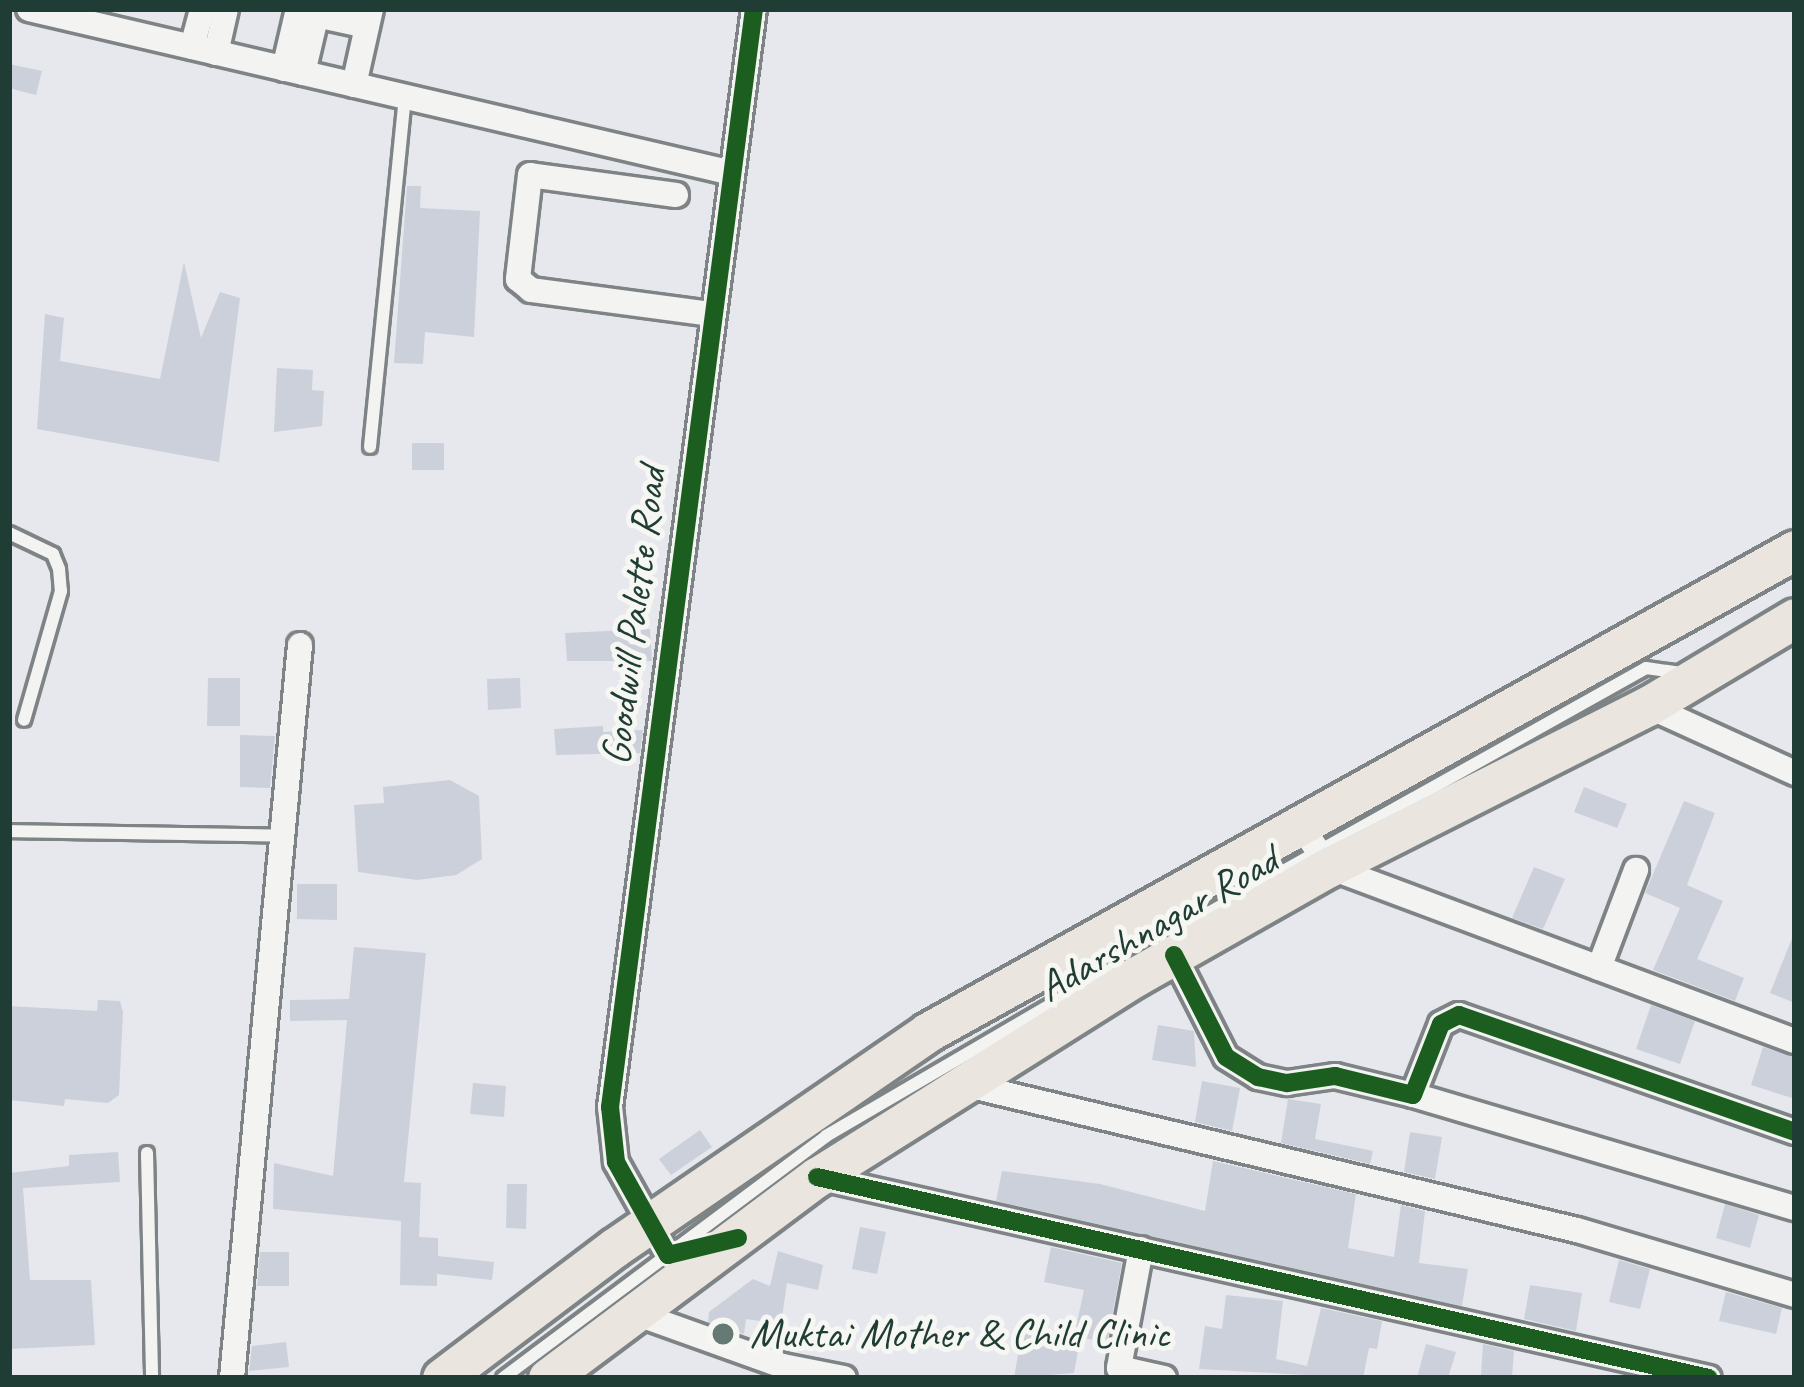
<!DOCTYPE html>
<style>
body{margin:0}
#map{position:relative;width:1804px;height:1387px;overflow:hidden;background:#e6e8ee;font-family:Caveat,sans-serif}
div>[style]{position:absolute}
.building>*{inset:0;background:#ccd0da}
.roads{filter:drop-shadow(3px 0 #7e8486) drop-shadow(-3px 0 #7e8486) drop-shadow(0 3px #7e8486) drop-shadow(0 -3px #7e8486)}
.service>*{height:12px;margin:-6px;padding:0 6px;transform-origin:6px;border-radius:6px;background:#f3f3f2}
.minor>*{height:24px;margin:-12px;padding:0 12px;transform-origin:12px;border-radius:12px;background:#f3f3f2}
.primary>*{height:39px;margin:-19.5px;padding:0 19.5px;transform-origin:19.5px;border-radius:19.5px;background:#eae6df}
.cycleway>*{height:18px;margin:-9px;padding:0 9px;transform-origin:9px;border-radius:9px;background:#1b5e20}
.dots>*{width:33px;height:33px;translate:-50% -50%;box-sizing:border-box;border:6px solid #f6f6f2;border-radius:50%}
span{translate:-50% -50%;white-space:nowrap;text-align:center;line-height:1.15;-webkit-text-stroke:10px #f6f6f2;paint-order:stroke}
.street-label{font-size:42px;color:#1f3d34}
.poi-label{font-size:42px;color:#1f3d34}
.left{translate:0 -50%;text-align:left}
.frame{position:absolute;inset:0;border:12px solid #1f3d34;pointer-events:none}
</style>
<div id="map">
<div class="building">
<i style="clip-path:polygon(9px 64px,42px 71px,36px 95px,9px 88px)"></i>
<i style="clip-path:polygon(407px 186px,421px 186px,420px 208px,480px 211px,474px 337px,425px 332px,423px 364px,394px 363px)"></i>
<i style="clip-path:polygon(184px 262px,201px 338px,220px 292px,240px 298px,219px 462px,37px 429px,45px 314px,64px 318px,60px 361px,160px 379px)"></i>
<i style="clip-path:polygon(277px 368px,313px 370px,312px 390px,324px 391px,322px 426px,274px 432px)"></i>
<i style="clip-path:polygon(412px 443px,444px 443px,444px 470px,412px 470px)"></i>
<i style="clip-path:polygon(650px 629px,652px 661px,567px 661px,565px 633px)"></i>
<i style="clip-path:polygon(208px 678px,240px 678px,240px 726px,207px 726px)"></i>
<i style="clip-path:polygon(520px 678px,521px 708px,488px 710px,487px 679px)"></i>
<i style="clip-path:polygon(603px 726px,603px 732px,643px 730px,640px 753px,556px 755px,554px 729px)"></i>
<i style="clip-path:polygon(240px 735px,275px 736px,270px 788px,240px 787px)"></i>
<i style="clip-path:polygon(450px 780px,479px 796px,482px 859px,456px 875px,417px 880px,358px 872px,354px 805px,384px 803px,383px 787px)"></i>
<i style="clip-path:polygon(1584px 787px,1627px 804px,1617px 828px,1574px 812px)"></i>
<i style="clip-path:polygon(1684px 801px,1715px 813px,1687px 885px,1723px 901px,1697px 959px,1744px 978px,1735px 1001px,1653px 970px,1680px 908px,1645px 893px)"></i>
<i style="clip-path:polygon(1534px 867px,1565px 879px,1543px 929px,1512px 918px)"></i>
<i style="clip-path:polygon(297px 884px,337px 884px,337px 920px,297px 919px)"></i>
<i style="clip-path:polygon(1795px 931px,1795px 1003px,1770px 993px)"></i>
<i style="clip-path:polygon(354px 947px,426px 953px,404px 1182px,421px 1183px,419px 1237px,438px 1238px,438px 1256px,494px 1262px,492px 1280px,437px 1274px,437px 1286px,400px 1285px,401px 1221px,273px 1209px,274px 1163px,333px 1176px,347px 1020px,290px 1021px,290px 1000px,349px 999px)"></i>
<i style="clip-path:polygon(98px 1000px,120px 1001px,123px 1012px,119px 1095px,108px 1103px,65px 1099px,64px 1106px,9px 1100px,9px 1006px,97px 1011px)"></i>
<i style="clip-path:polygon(1651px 1005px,1695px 1021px,1680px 1064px,1636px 1049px)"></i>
<i style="clip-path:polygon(1158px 1025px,1194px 1031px,1196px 1067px,1152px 1060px)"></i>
<i style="clip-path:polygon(1763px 1047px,1795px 1057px,1795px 1099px,1751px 1085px)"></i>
<i style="clip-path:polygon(1202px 1081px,1240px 1088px,1232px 1131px,1195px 1122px)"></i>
<i style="clip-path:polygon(473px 1083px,506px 1086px,504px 1117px,470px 1114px)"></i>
<i style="clip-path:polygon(1288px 1099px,1321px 1104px,1315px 1139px,1373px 1151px,1370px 1164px,1281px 1143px)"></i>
<i style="clip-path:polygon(700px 1130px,712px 1147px,671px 1175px,659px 1159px)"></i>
<i style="clip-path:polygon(1410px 1132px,1442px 1137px,1435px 1179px,1404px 1172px)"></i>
<i style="clip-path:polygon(118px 1152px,120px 1182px,23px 1188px,30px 1280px,91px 1280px,95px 1345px,9px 1349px,9px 1173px,69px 1166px,69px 1155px)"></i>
<i style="clip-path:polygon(1213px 1161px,1356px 1194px,1348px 1248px,1394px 1257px,1401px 1205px,1425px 1211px,1419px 1263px,1468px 1269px,1462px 1306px,996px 1201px,1002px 1171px,1100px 1184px,1205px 1211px)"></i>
<i style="clip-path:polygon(507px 1184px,527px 1184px,526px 1229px,506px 1228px)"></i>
<i style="clip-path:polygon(1725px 1204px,1759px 1215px,1750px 1248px,1716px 1238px)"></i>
<i style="clip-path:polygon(860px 1227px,886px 1232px,877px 1274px,852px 1269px)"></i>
<i style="clip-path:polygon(1051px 1247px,1122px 1263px,1107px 1343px,1074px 1336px,1084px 1290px,1044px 1282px)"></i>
<i style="clip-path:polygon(778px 1251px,823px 1265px,818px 1290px,787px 1283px,781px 1324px,746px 1319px,744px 1334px,708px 1322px,709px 1312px,753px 1279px,770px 1286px)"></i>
<i style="clip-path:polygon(260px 1252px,289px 1252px,289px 1286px,257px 1286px)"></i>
<i style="clip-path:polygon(1619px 1260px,1650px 1269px,1640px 1309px,1609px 1302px)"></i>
<i style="clip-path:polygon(1530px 1285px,1582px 1293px,1576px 1331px,1524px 1319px)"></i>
<i style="clip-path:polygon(1726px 1292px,1782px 1308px,1776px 1334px,1719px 1321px)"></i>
<i style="clip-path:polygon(1226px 1295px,1283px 1301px,1276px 1359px,1307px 1366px,1321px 1308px,1382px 1321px,1377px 1349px,1369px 1348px,1363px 1378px,1199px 1369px,1205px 1326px,1222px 1329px)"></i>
<i style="clip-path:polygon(1022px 1331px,1080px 1340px,1074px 1373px,1014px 1378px)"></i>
<i style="clip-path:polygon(286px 1342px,289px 1367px,249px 1371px,252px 1346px)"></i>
<i style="clip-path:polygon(1426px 1344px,1456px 1352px,1448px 1378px,1417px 1378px)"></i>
<i style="clip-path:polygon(1483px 1344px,1514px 1351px,1512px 1377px,1481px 1375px)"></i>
</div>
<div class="roads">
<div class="service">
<i style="left:370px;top:447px;width:352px;rotate:-84.3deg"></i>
<i style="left:9px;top:533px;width:49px;rotate:25.5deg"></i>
<i style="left:53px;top:554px;width:16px;rotate:68deg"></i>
<i style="left:59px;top:569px;width:22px;rotate:85deg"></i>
<i style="left:61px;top:591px;width:134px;rotate:106deg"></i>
<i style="left:9px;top:831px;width:273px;rotate:1deg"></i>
<i style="left:1178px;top:930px;width:536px;rotate:-29.24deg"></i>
<i style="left:1646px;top:668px;width:37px;rotate:8deg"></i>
<i style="left:147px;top:1153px;width:225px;rotate:88.7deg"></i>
<i style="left:503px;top:1378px;width:404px;rotate:-36.8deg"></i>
<i style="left:826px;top:1136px;width:333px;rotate:-30.3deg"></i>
</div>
<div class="minor">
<i style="left:29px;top:9px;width:722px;rotate:13.13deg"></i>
<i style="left:316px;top:15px;width:52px;rotate:12.2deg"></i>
<i style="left:192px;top:47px;width:39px;rotate:-75deg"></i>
<i style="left:216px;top:53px;width:45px;rotate:-77.2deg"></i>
<i style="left:284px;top:69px;width:62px;rotate:-76.9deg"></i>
<i style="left:303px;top:73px;width:66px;rotate:-76.8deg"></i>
<i style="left:354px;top:85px;width:78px;rotate:-77.4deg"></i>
<i style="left:676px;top:195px;width:147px;rotate:-172.2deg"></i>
<i style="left:530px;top:175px;width:105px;rotate:96.6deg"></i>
<i style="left:518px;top:279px;width:17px;rotate:40deg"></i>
<i style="left:531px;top:290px;width:182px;rotate:7.6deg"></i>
<i style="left:1648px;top:706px;width:162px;rotate:24.5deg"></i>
<i style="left:1299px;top:823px;width:53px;rotate:55.7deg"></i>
<i style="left:1329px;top:867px;width:497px;rotate:20.5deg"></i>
<i style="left:1174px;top:955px;width:114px;rotate:63deg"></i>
<i style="left:1226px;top:1057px;width:38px;rotate:32deg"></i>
<i style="left:1258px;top:1077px;width:30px;rotate:12deg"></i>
<i style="left:1287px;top:1083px;width:49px;rotate:-8.3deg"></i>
<i style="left:1335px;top:1076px;width:80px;rotate:13.7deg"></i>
<i style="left:1413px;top:1095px;width:76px;rotate:-68.5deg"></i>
<i style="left:1441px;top:1024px;width:20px;rotate:-27deg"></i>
<i style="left:1459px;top:1015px;width:356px;rotate:19.2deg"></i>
<i style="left:1599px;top:968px;width:105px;rotate:-69.3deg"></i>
<i style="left:963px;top:1084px;width:631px;rotate:13.38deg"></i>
<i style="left:1577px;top:1230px;width:227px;rotate:16.6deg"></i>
<i style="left:1413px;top:1095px;width:398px;rotate:16.5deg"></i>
<i style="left:817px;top:1177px;width:914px;rotate:12.7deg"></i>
<i style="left:714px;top:1244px;width:47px;rotate:166.6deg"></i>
<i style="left:668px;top:1255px;width:107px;rotate:-119.2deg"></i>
<i style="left:616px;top:1162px;width:55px;rotate:-96.2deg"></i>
<i style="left:610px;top:1107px;width:1107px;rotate:-82.53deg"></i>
<i style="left:1141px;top:1249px;width:121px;rotate:100.5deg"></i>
<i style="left:1119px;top:1368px;width:46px;rotate:12.5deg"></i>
<i style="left:632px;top:1312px;width:160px;rotate:19.7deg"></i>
<i style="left:783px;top:1366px;width:62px;rotate:11.1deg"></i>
<i style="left:232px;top:1378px;width:736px;rotate:-84.7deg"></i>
</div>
<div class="primary">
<i style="left:442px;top:1378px;width:216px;rotate:-37.1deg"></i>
<i style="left:614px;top:1248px;width:381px;rotate:-34.5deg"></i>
<i style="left:928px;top:1032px;width:992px;rotate:-29.07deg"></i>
<i style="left:548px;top:1378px;width:336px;rotate:-36.8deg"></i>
<i style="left:817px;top:1177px;width:376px;rotate:-32.2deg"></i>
<i style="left:1135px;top:977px;width:223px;rotate:-29.6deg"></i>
<i style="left:1329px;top:867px;width:357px;rotate:-26.8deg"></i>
<i style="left:1648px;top:706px;width:171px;rotate:-30.9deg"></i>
</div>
</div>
<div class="cycleway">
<i style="left:1174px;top:955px;width:114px;rotate:63deg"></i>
<i style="left:1226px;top:1057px;width:38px;rotate:32deg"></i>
<i style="left:1258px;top:1077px;width:30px;rotate:12deg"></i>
<i style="left:1287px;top:1083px;width:49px;rotate:-8.3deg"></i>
<i style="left:1335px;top:1076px;width:80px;rotate:13.7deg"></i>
<i style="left:1413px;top:1095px;width:76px;rotate:-68.5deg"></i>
<i style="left:1441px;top:1024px;width:20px;rotate:-27deg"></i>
<i style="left:1459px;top:1015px;width:356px;rotate:19.2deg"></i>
<i style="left:817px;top:1177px;width:914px;rotate:12.7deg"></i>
<i style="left:738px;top:1238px;width:72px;rotate:166.3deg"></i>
<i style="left:668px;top:1255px;width:107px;rotate:-119.2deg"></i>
<i style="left:616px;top:1162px;width:55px;rotate:-96.2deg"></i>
<i style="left:610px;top:1107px;width:1107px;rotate:-82.53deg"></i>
</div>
<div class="dots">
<i style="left:723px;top:1334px;background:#657975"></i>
</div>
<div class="street-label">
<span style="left:634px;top:616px;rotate:-83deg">Goodwill Palette Road</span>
<span style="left:1158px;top:924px;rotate:-30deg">Adarshnagar Road</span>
</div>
<div class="poi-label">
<span class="left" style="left:750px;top:1334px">Muktai Mother &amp; Child Clinic</span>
</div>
<div class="frame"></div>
</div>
